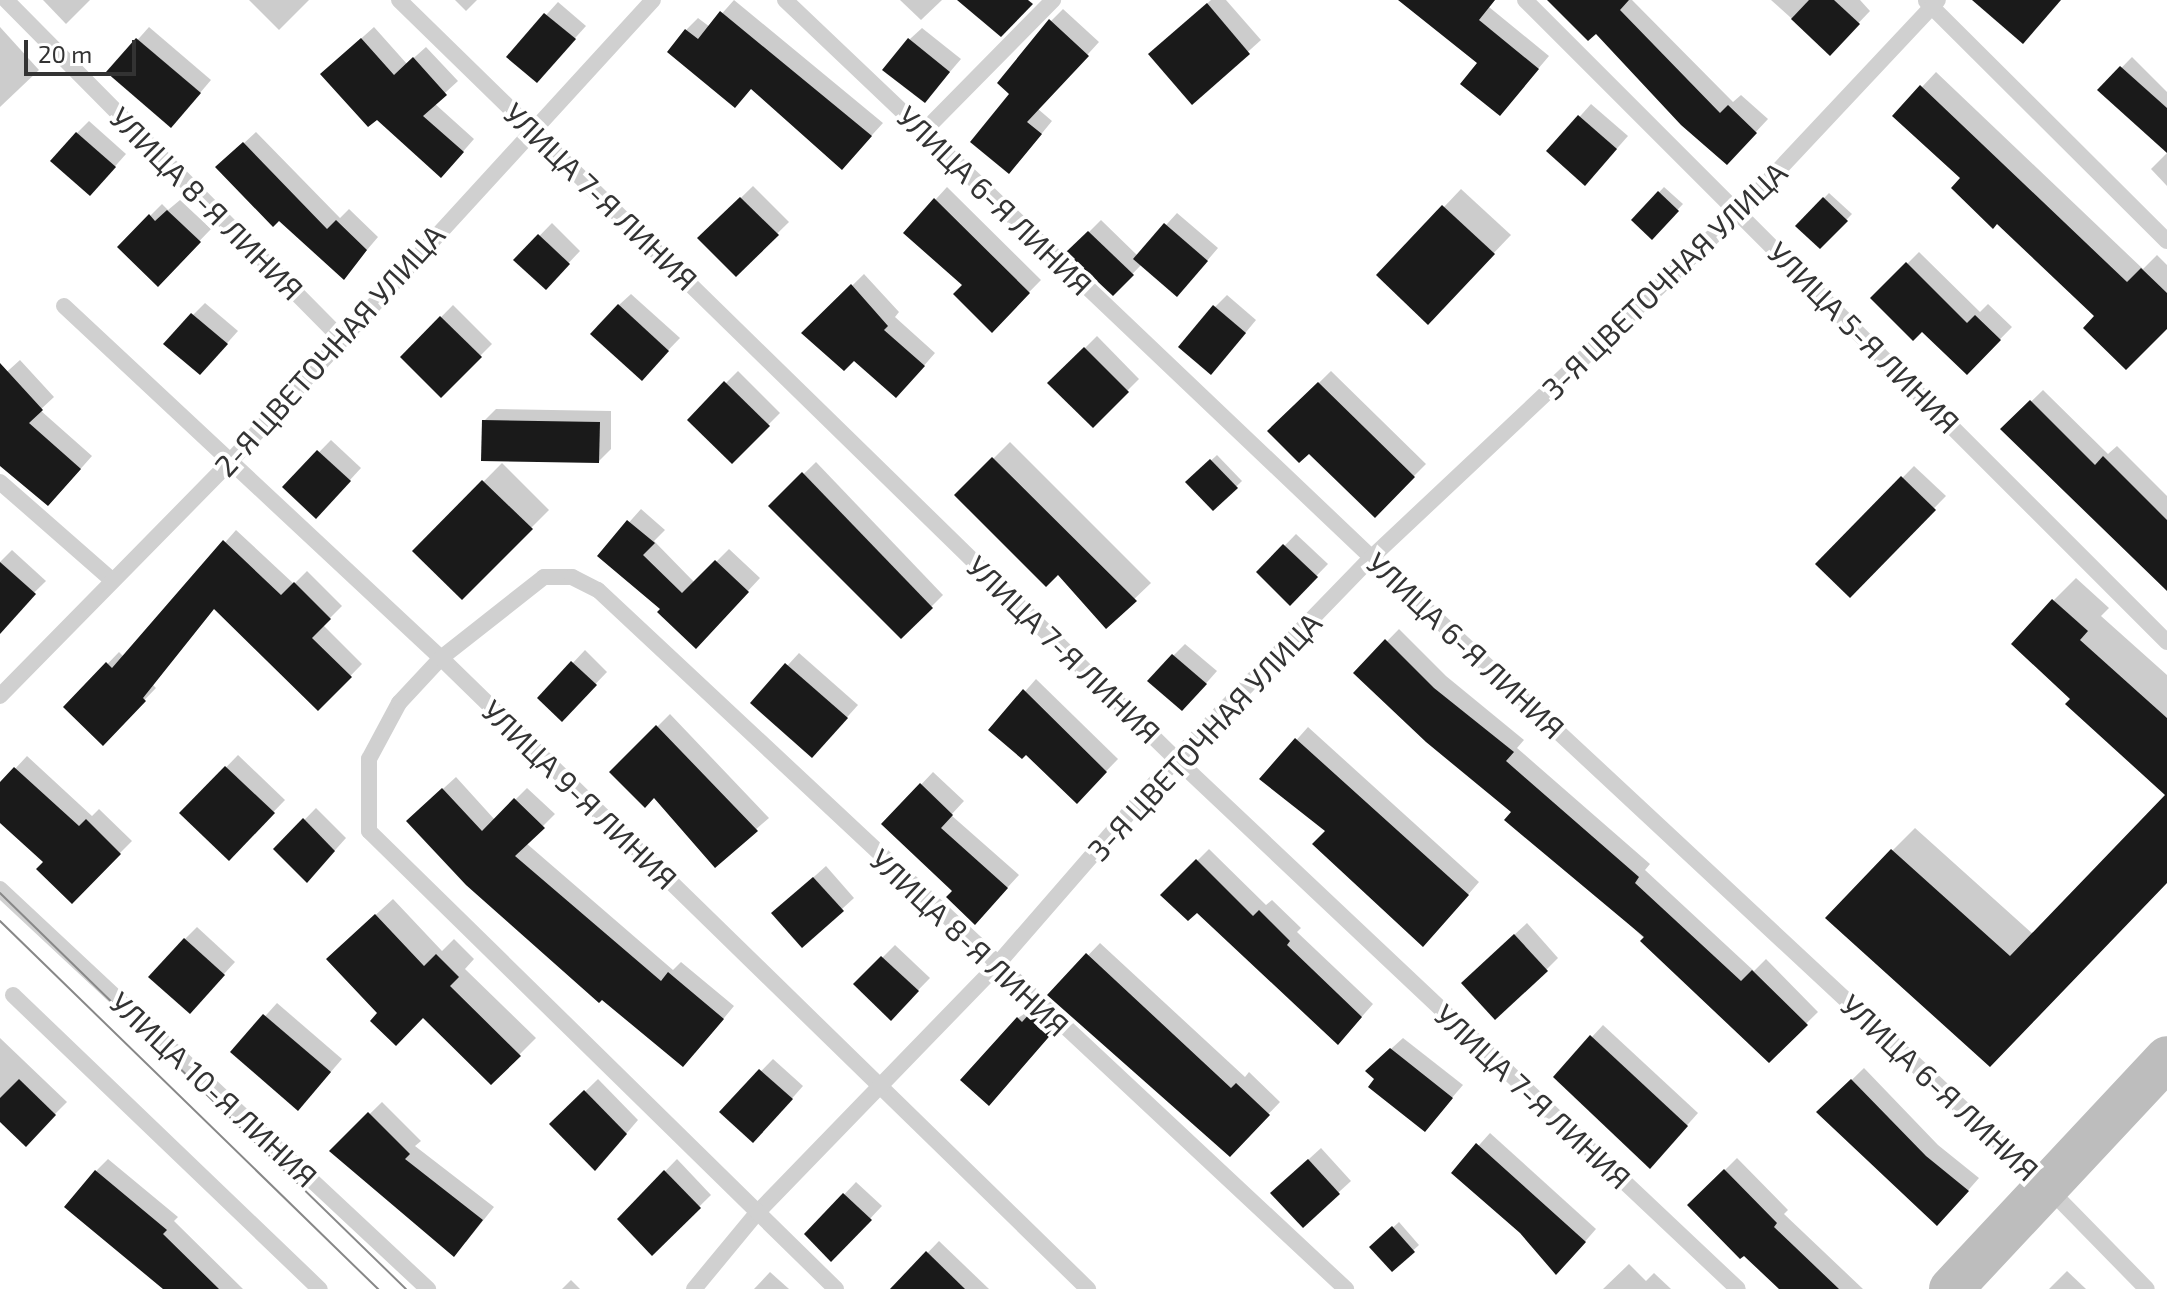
<!DOCTYPE html>
<meta charset="utf-8">
<style>
body{margin:0}
#map{position:relative;width:2167px;height:1289px;overflow:hidden;background:#fff;font-family:"Exo 2",sans-serif}
div>[style]{position:absolute}
.shadow>*{inset:0;background:#0003}
.building>*{inset:0;background:#1a1a1a}
.lane>*{height:16px;margin:-8px;padding:0 8px;transform-origin:8px;border-radius:8px;background:#d0d0d0}
.secondary>*{height:44px;margin:-22px;padding:0 22px;transform-origin:22px;border-radius:22px;background:#bdbdbd}
.tram>*{height:2px;margin:-1px;padding:0 1px;transform-origin:1px;border-radius:1px;background:#888}
span{translate:-50% -50%;white-space:nowrap;text-align:center;line-height:1.15;-webkit-text-stroke:8px #fff;paint-order:stroke}
.street-label{font-size:30px;color:#333}
.scale{position:absolute;left:24px;top:40px;width:112px;height:36px;box-sizing:border-box;border:4px solid #333;border-top:0;padding-left:10px;font-size:24px;line-height:28px;white-space:nowrap;color:#333;-webkit-text-stroke:6px #fff;paint-order:stroke}
</style>
<div id="map">
<div class="shadow">
<i style="clip-path:polygon(43px 0,90px 0,66px 24px)"></i>
<i style="clip-path:polygon(249px 0,309px 0,279px 30px)"></i>
<i style="clip-path:polygon(455px 0,477px 0,466px 11px)"></i>
<i style="clip-path:polygon(734px 0,883px 123px,842px 168px,686px 30px,698px 18px,710px 27px)"></i>
<i style="clip-path:polygon(900px 0,942px 0,921px 20px)"></i>
<i style="clip-path:polygon(1211px 0,1226px 0,1261px 40px,1192px 102px,1163px 43px)"></i>
<i style="clip-path:polygon(1401px 0,1495px 0,1489px 7px,1549px 56px,1500px 114px,1480px 63px)"></i>
<i style="clip-path:polygon(1563px 0,1632px 0,1733px 102px,1741px 95px,1768px 119px,1727px 163px)"></i>
<i style="clip-path:polygon(1771px 0,1860px 0,1870px 11px,1830px 53px)"></i>
<i style="clip-path:polygon(558px 2px,586px 26px,548px 68px,508px 57px)"></i>
<i style="clip-path:polygon(1063px 9px,1099px 42px,1038px 109px,1052px 121px,1020px 160px,1012px 94px,1051px 21px)"></i>
<i style="clip-path:polygon(0 27px,39px 70px,0 107px)"></i>
<i style="clip-path:polygon(149px 27px,211px 80px,183px 113px,109px 72px)"></i>
<i style="clip-path:polygon(374px 27px,407px 64px,426px 47px,458px 81px,434px 103px,474px 139px,453px 163px,377px 117px,335px 62px)"></i>
<i style="clip-path:polygon(922px 28px,961px 59px,925px 101px,910px 39px)"></i>
<i style="clip-path:polygon(2132px 57px,2167px 92px,2167px 151px,2100px 90px)"></i>
<i style="clip-path:polygon(1936px 72px,2143px 269px,2157px 255px,2167px 265px,2167px 327px,2097px 316px,1922px 87px)"></i>
<i style="clip-path:polygon(1591px 104px,1628px 136px,1597px 171px,1549px 151px)"></i>
<i style="clip-path:polygon(89px 121px,126px 154px,102px 181px,77px 133px)"></i>
<i style="clip-path:polygon(256px 132px,340px 218px,349px 209px,378px 237px,344px 277px,230px 156px)"></i>
<i style="clip-path:polygon(2167px 153px,2167px 186px,2151px 169px)"></i>
<i style="clip-path:polygon(753px 186px,789px 222px,736px 274px,700px 238px)"></i>
<i style="clip-path:polygon(947px 187px,1041px 280px,992px 330px,965px 285px,906px 232px)"></i>
<i style="clip-path:polygon(1664px 187px,1683px 204px,1652px 237px,1634px 219px)"></i>
<i style="clip-path:polygon(1461px 189px,1511px 235px,1445px 304px,1444px 207px)"></i>
<i style="clip-path:polygon(1829px 193px,1852px 214px,1820px 247px,1797px 226px)"></i>
<i style="clip-path:polygon(180px 200px,211px 229px,158px 284px,119px 247px,162px 204px,168px 210px)"></i>
<i style="clip-path:polygon(1177px 213px,1218px 248px,1189px 282px,1142px 264px,1113px 294px,1069px 252px,1101px 220px,1138px 256px)"></i>
<i style="clip-path:polygon(552px 223px,580px 251px,545px 288px,516px 260px)"></i>
<i style="clip-path:polygon(1919px 252px,1980px 312px,1988px 304px,2012px 327px,1967px 373px,1922px 330px,1873px 298px)"></i>
<i style="clip-path:polygon(864px 274px,899px 312px,895px 317px,935px 353px,908px 384px,804px 333px)"></i>
<i style="clip-path:polygon(631px 294px,680px 338px,653px 366px,619px 305px)"></i>
<i style="clip-path:polygon(1227px 295px,1256px 320px,1223px 360px,1215px 307px)"></i>
<i style="clip-path:polygon(205px 303px,238px 331px,212px 360px,193px 315px)"></i>
<i style="clip-path:polygon(453px 305px,492px 344px,441px 395px,402px 357px)"></i>
<i style="clip-path:polygon(1097px 336px,1139px 379px,1093px 425px,1050px 383px)"></i>
<i style="clip-path:polygon(20px 360px,54px 397px,40px 410px,92px 456px,60px 492px,0 464px,0 378px)"></i>
<i style="clip-path:polygon(738px 371px,780px 413px,732px 461px,689px 420px)"></i>
<i style="clip-path:polygon(1331px 371px,1426px 464px,1375px 515px,1309px 451px,1270px 431px)"></i>
<i style="clip-path:polygon(2043px 390px,2108px 454px,2117px 446px,2167px 496px,2167px 590px,2003px 429px)"></i>
<i style="clip-path:polygon(496px 409px,611px 411px,611px 449px,599px 461px,484px 421px)"></i>
<i style="clip-path:polygon(331px 440px,361px 468px,328px 504px,285px 487px)"></i>
<i style="clip-path:polygon(1010px 442px,1151px 583px,1106px 626px,1058px 572px,957px 495px)"></i>
<i style="clip-path:polygon(1217px 455px,1242px 481px,1213px 509px,1188px 482px)"></i>
<i style="clip-path:polygon(816px 462px,943px 595px,901px 637px,771px 506px)"></i>
<i style="clip-path:polygon(502px 463px,549px 510px,462px 597px,415px 551px)"></i>
<i style="clip-path:polygon(1914px 466px,1946px 496px,1849px 595px,1818px 564px)"></i>
<i style="clip-path:polygon(641px 509px,665px 530px,654px 541px,695px 583px,729px 549px,760px 578px,708px 634px,663px 608px,600px 555px)"></i>
<i style="clip-path:polygon(236px 530px,294px 584px,307px 571px,342px 606px,323px 625px,362px 664px,318px 709px,215px 607px,153px 685px,156px 688px,103px 743px,66px 707px,119px 652px,124px 657px)"></i>
<i style="clip-path:polygon(1296px 534px,1328px 564px,1290px 603px,1259px 572px)"></i>
<i style="clip-path:polygon(12px 550px,46px 581px,0 626px,0 562px)"></i>
<i style="clip-path:polygon(2076px 578px,2109px 608px,2101px 616px,2167px 675px,2167px 795px,2073px 698px,2054px 600px)"></i>
<i style="clip-path:polygon(1399px 629px,1446px 676px,1524px 740px,1517px 748px,1650px 864px,1645px 870px,1754px 971px,1766px 959px,1818px 1012px,1769px 1060px,1514px 812px,1356px 673px)"></i>
<i style="clip-path:polygon(1185px 644px,1217px 671px,1194px 697px,1173px 656px)"></i>
<i style="clip-path:polygon(585px 650px,607px 672px,562px 719px,540px 698px)"></i>
<i style="clip-path:polygon(799px 653px,858px 705px,824px 743px,753px 703px)"></i>
<i style="clip-path:polygon(1036px 679px,1118px 759px,1089px 789px,991px 730px)"></i>
<i style="clip-path:polygon(670px 714px,769px 818px,715px 865px,654px 795px,612px 772px)"></i>
<i style="clip-path:polygon(1308px 727px,1479px 882px,1435px 933px,1328px 831px,1262px 779px)"></i>
<i style="clip-path:polygon(238px 755px,285px 800px,229px 858px,182px 813px)"></i>
<i style="clip-path:polygon(27px 756px,92px 816px,99px 809px,132px 841px,72px 901px,46px 862px,0 820px,0 785px)"></i>
<i style="clip-path:polygon(933px 772px,964px 801px,951px 815px,1019px 875px,987px 910px,955px 891px,884px 824px)"></i>
<i style="clip-path:polygon(456px 777px,495px 820px,527px 788px,555px 814px,526px 843px,673px 970px,681px 962px,734px 1006px,695px 1053px,421px 809px)"></i>
<i style="clip-path:polygon(2167px 796px,2167px 881px,2013px 1041px,1892px 851px,1915px 828px,2034px 935px)"></i>
<i style="clip-path:polygon(316px 808px,346px 838px,319px 868px,276px 849px)"></i>
<i style="clip-path:polygon(1209px 849px,1266px 905px,1272px 900px,1301px 928px,1297px 932px,1373px 1004px,1350px 1030px,1197px 911px,1163px 895px)"></i>
<i style="clip-path:polygon(826px 866px,854px 898px,842px 909px,786px 902px)"></i>
<i style="clip-path:polygon(393px 899px,442px 951px,454px 939px,474px 959px,465px 969px,536px 1038px,491px 1083px,423px 1016px,380px 1014px,345px 943px)"></i>
<i style="clip-path:polygon(1527px 923px,1558px 958px,1546px 970px,1475px 971px)"></i>
<i style="clip-path:polygon(197px 927px,235px 962px,201px 999px,185px 939px)"></i>
<i style="clip-path:polygon(1100px 943px,1245px 1077px,1249px 1072px,1280px 1102px,1229px 1155px,1050px 995px)"></i>
<i style="clip-path:polygon(895px 945px,930px 978px,891px 1018px,856px 984px)"></i>
<i style="clip-path:polygon(1045px 1000px,1065px 1018px,1001px 1091px,1018px 1018px)"></i>
<i style="clip-path:polygon(277px 1003px,342px 1059px,310px 1096px,233px 1052px)"></i>
<i style="clip-path:polygon(1603px 1025px,1698px 1113px,1650px 1167px,1555px 1077px)"></i>
<i style="clip-path:polygon(0 1031px,0 1038px,67px 1102px,25px 1144px,0 1121px)"></i>
<i style="clip-path:polygon(1403px 1038px,1463px 1085px,1425px 1129px,1377px 1079px,1380px 1059px)"></i>
<i style="clip-path:polygon(773px 1059px,803px 1086px,765px 1129px,722px 1111px)"></i>
<i style="clip-path:polygon(1864px 1068px,1938px 1145px,1979px 1178px,1949px 1212px,1819px 1112px)"></i>
<i style="clip-path:polygon(598px 1079px,638px 1120px,596px 1169px,552px 1124px)"></i>
<i style="clip-path:polygon(382px 1102px,421px 1141px,415px 1146px,494px 1207px,466px 1242px,332px 1151px)"></i>
<i style="clip-path:polygon(1490px 1133px,1596px 1229px,1568px 1261px,1522px 1231px,1454px 1173px)"></i>
<i style="clip-path:polygon(1321px 1148px,1351px 1181px,1303px 1225px,1285px 1181px)"></i>
<i style="clip-path:polygon(1737px 1158px,1788px 1210px,1784px 1214px,1863px 1289px,1782px 1289px,1690px 1205px)"></i>
<i style="clip-path:polygon(108px 1159px,178px 1217px,174px 1221px,243px 1289px,166px 1289px,96px 1171px)"></i>
<i style="clip-path:polygon(677px 1159px,711px 1195px,652px 1253px,619px 1219px)"></i>
<i style="clip-path:polygon(856px 1182px,882px 1206px,831px 1260px,807px 1234px)"></i>
<i style="clip-path:polygon(1399px 1222px,1419px 1245px,1392px 1270px,1372px 1247px)"></i>
<i style="clip-path:polygon(939px 1241px,989px 1289px,893px 1289px)"></i>
<i style="clip-path:polygon(1629px 1264px,1646px 1281px,1654px 1273px,1671px 1289px,1603px 1289px)"></i>
<i style="clip-path:polygon(2067px 1271px,2086px 1289px,2049px 1289px)"></i>
<i style="clip-path:polygon(770px 1272px,789px 1289px,754px 1289px)"></i>
<i style="clip-path:polygon(571px 1280px,580px 1289px,562px 1289px)"></i>
</div>
<div class="building">
<i style="clip-path:polygon(957px 0,1028px 0,1033px 4px,1001px 37px)"></i>
<i style="clip-path:polygon(1398px 0,1495px 0,1479px 20px,1539px 69px,1500px 116px,1460px 84px,1477px 63px)"></i>
<i style="clip-path:polygon(1547px 0,1629px 0,1620px 10px,1720px 113px,1728px 105px,1757px 133px,1727px 165px,1681px 125px,1596px 34px,1588px 41px)"></i>
<i style="clip-path:polygon(1809px 0,1834px 0,1860px 24px,1830px 56px,1791px 19px)"></i>
<i style="clip-path:polygon(1972px 0,2061px 0,2023px 44px)"></i>
<i style="clip-path:polygon(1207px 3px,1250px 54px,1192px 105px,1148px 54px)"></i>
<i style="clip-path:polygon(720px 11px,872px 136px,842px 170px,751px 89px,735px 108px,667px 52px,685px 29px,698px 39px)"></i>
<i style="clip-path:polygon(544px 13px,576px 39px,537px 83px,506px 57px)"></i>
<i style="clip-path:polygon(1049px 19px,1089px 56px,1027px 122px,1042px 134px,1009px 174px,970px 142px,1009px 94px,997px 83px)"></i>
<i style="clip-path:polygon(136px 38px,201px 93px,171px 128px,106px 72px)"></i>
<i style="clip-path:polygon(361px 38px,394px 75px,413px 57px,447px 95px,423px 116px,464px 152px,441px 178px,377px 120px,368px 127px,320px 74px)"></i>
<i style="clip-path:polygon(908px 38px,950px 72px,925px 103px,882px 70px)"></i>
<i style="clip-path:polygon(2120px 66px,2167px 108px,2167px 153px,2097px 90px)"></i>
<i style="clip-path:polygon(1920px 85px,2127px 282px,2141px 268px,2167px 293px,2167px 329px,2126px 370px,2083px 328px,2094px 316px,1997px 224px,1993px 229px,1951px 188px,1960px 178px,1892px 116px)"></i>
<i style="clip-path:polygon(1578px 115px,1617px 149px,1585px 186px,1546px 151px)"></i>
<i style="clip-path:polygon(76px 132px,116px 167px,90px 196px,50px 161px)"></i>
<i style="clip-path:polygon(243px 142px,327px 229px,336px 220px,367px 250px,344px 280px,279px 221px,273px 227px,215px 167px)"></i>
<i style="clip-path:polygon(1658px 191px,1679px 211px,1652px 240px,1631px 220px)"></i>
<i style="clip-path:polygon(740px 197px,779px 235px,736px 277px,697px 238px)"></i>
<i style="clip-path:polygon(1823px 197px,1848px 221px,1820px 249px,1795px 226px)"></i>
<i style="clip-path:polygon(934px 198px,1030px 293px,992px 333px,953px 294px,962px 285px,903px 233px)"></i>
<i style="clip-path:polygon(1442px 205px,1495px 254px,1428px 325px,1376px 275px)"></i>
<i style="clip-path:polygon(167px 210px,201px 242px,158px 287px,117px 247px,149px 214px,155px 221px)"></i>
<i style="clip-path:polygon(1164px 223px,1208px 261px,1177px 297px,1133px 259px)"></i>
<i style="clip-path:polygon(1088px 231px,1134px 275px,1113px 296px,1066px 252px)"></i>
<i style="clip-path:polygon(538px 234px,570px 264px,546px 290px,513px 260px)"></i>
<i style="clip-path:polygon(1906px 262px,1967px 323px,1975px 315px,2001px 340px,1967px 375px,1922px 332px,1913px 341px,1870px 298px)"></i>
<i style="clip-path:polygon(851px 284px,888px 326px,884px 330px,925px 366px,896px 398px,854px 361px,844px 371px,801px 333px)"></i>
<i style="clip-path:polygon(618px 304px,669px 351px,642px 381px,590px 334px)"></i>
<i style="clip-path:polygon(1213px 305px,1246px 333px,1211px 375px,1178px 347px)"></i>
<i style="clip-path:polygon(191px 313px,228px 344px,200px 375px,163px 344px)"></i>
<i style="clip-path:polygon(440px 316px,482px 357px,441px 398px,400px 357px)"></i>
<i style="clip-path:polygon(1084px 347px,1129px 392px,1093px 428px,1047px 383px)"></i>
<i style="clip-path:polygon(0 363px,43px 410px,29px 423px,81px 469px,48px 506px,0 466px)"></i>
<i style="clip-path:polygon(724px 381px,770px 426px,732px 464px,687px 420px)"></i>
<i style="clip-path:polygon(1318px 382px,1415px 477px,1375px 518px,1309px 454px,1299px 463px,1267px 431px)"></i>
<i style="clip-path:polygon(2030px 400px,2095px 465px,2103px 456px,2167px 520px,2167px 591px,2000px 429px)"></i>
<i style="clip-path:polygon(482px 420px,600px 422px,599px 463px,481px 461px)"></i>
<i style="clip-path:polygon(317px 450px,351px 481px,316px 519px,282px 487px)"></i>
<i style="clip-path:polygon(992px 457px,1137px 601px,1106px 629px,1058px 575px,1046px 587px,954px 495px)"></i>
<i style="clip-path:polygon(1210px 459px,1238px 488px,1213px 511px,1185px 482px)"></i>
<i style="clip-path:polygon(802px 472px,933px 608px,901px 639px,768px 506px)"></i>
<i style="clip-path:polygon(1901px 476px,1936px 510px,1850px 598px,1815px 564px)"></i>
<i style="clip-path:polygon(482px 480px,533px 529px,462px 600px,412px 551px)"></i>
<i style="clip-path:polygon(627px 520px,655px 543px,643px 555px,682px 593px,715px 560px,749px 592px,696px 649px,657px 612px,660px 609px,597px 556px)"></i>
<i style="clip-path:polygon(223px 540px,281px 595px,294px 582px,331px 619px,312px 638px,352px 677px,318px 711px,214px 609px,143px 698px,146px 701px,103px 746px,63px 707px,106px 662px,112px 668px)"></i>
<i style="clip-path:polygon(1283px 544px,1318px 577px,1290px 606px,1256px 572px)"></i>
<i style="clip-path:polygon(0 562px,36px 594px,0 634px)"></i>
<i style="clip-path:polygon(2052px 599px,2088px 631px,2080px 640px,2167px 718px,2167px 883px,1990px 1067px,1825px 918px,1891px 849px,2010px 956px,2165px 795px,2065px 704px,2070px 699px,2011px 644px)"></i>
<i style="clip-path:polygon(1385px 639px,1434px 688px,1514px 752px,1506px 761px,1639px 877px,1635px 883px,1741px 981px,1752px 970px,1808px 1025px,1769px 1063px,1640px 941px,1644px 937px,1504px 820px,1511px 812px,1426px 742px,1353px 673px)"></i>
<i style="clip-path:polygon(1172px 654px,1207px 684px,1182px 711px,1147px 681px)"></i>
<i style="clip-path:polygon(571px 661px,597px 685px,562px 722px,537px 698px)"></i>
<i style="clip-path:polygon(785px 663px,848px 718px,812px 758px,750px 703px)"></i>
<i style="clip-path:polygon(1023px 689px,1107px 772px,1077px 804px,1026px 755px,1022px 759px,988px 730px)"></i>
<i style="clip-path:polygon(656px 725px,758px 831px,715px 868px,654px 798px,645px 808px,609px 772px)"></i>
<i style="clip-path:polygon(1295px 738px,1469px 895px,1423px 947px,1312px 844px,1325px 831px,1259px 779px)"></i>
<i style="clip-path:polygon(225px 766px,275px 813px,229px 861px,179px 813px)"></i>
<i style="clip-path:polygon(14px 767px,79px 826px,86px 819px,121px 854px,72px 904px,36px 869px,43px 862px,0 823px,0 782px)"></i>
<i style="clip-path:polygon(920px 783px,953px 815px,941px 828px,1008px 888px,975px 925px,946px 897px,952px 891px,881px 824px)"></i>
<i style="clip-path:polygon(442px 788px,482px 831px,514px 798px,545px 828px,515px 856px,661px 981px,668px 972px,724px 1019px,683px 1067px,602px 1000px,599px 1003px,466px 885px,406px 821px)"></i>
<i style="clip-path:polygon(303px 818px,335px 851px,307px 883px,273px 849px)"></i>
<i style="clip-path:polygon(1196px 859px,1253px 916px,1259px 910px,1290px 941px,1287px 945px,1362px 1017px,1338px 1045px,1197px 913px,1188px 921px,1160px 895px)"></i>
<i style="clip-path:polygon(813px 877px,844px 911px,802px 948px,771px 913px)"></i>
<i style="clip-path:polygon(375px 914px,424px 966px,436px 954px,459px 977px,450px 986px,521px 1056px,491px 1085px,423px 1018px,396px 1046px,370px 1021px,377px 1013px,326px 959px)"></i>
<i style="clip-path:polygon(1514px 934px,1548px 971px,1495px 1020px,1461px 983px)"></i>
<i style="clip-path:polygon(184px 938px,225px 975px,190px 1014px,148px 977px)"></i>
<i style="clip-path:polygon(1086px 953px,1231px 1088px,1236px 1083px,1270px 1115px,1230px 1157px,1047px 995px)"></i>
<i style="clip-path:polygon(881px 956px,919px 991px,891px 1021px,853px 984px)"></i>
<i style="clip-path:polygon(1032px 1011px,1054px 1031px,989px 1106px,960px 1080px,1017px 1017px,1022px 1022px)"></i>
<i style="clip-path:polygon(263px 1014px,331px 1072px,298px 1111px,230px 1052px)"></i>
<i style="clip-path:polygon(1590px 1035px,1688px 1126px,1650px 1169px,1553px 1077px)"></i>
<i style="clip-path:polygon(1390px 1048px,1453px 1098px,1425px 1132px,1368px 1087px,1374px 1079px,1365px 1071px)"></i>
<i style="clip-path:polygon(759px 1069px,793px 1099px,753px 1143px,719px 1112px)"></i>
<i style="clip-path:polygon(19px 1079px,56px 1115px,26px 1147px,0 1122px,0 1098px)"></i>
<i style="clip-path:polygon(1851px 1079px,1926px 1156px,1969px 1191px,1937px 1226px,1816px 1112px)"></i>
<i style="clip-path:polygon(584px 1090px,627px 1134px,595px 1171px,549px 1124px)"></i>
<i style="clip-path:polygon(368px 1112px,410px 1154px,405px 1159px,483px 1220px,454px 1257px,329px 1151px)"></i>
<i style="clip-path:polygon(1476px 1143px,1586px 1242px,1556px 1275px,1520px 1233px,1451px 1173px)"></i>
<i style="clip-path:polygon(1308px 1159px,1340px 1194px,1303px 1228px,1270px 1193px)"></i>
<i style="clip-path:polygon(1724px 1169px,1777px 1223px,1774px 1227px,1839px 1289px,1779px 1289px,1744px 1256px,1740px 1259px,1687px 1205px)"></i>
<i style="clip-path:polygon(95px 1170px,167px 1230px,163px 1234px,219px 1289px,163px 1289px,64px 1207px)"></i>
<i style="clip-path:polygon(664px 1170px,701px 1208px,652px 1256px,617px 1219px)"></i>
<i style="clip-path:polygon(843px 1193px,872px 1220px,831px 1262px,804px 1234px)"></i>
<i style="clip-path:polygon(1392px 1226px,1415px 1252px,1392px 1272px,1369px 1247px)"></i>
<i style="clip-path:polygon(926px 1251px,965px 1289px,890px 1289px)"></i>
</div>
<div class="lane">
<i style="left:6px;top:0;width:476px;rotate:45.3deg"></i>
<i style="left:399px;top:0;width:1086px;rotate:44.33deg"></i>
<i style="left:1176px;top:759px;width:772px;rotate:43.32deg"></i>
<i style="left:785px;top:0;width:840px;rotate:43.55deg"></i>
<i style="left:1394px;top:579px;width:894px;rotate:42.96deg"></i>
<i style="left:2048px;top:1188px;width:141px;rotate:45.6deg"></i>
<i style="left:1525px;top:0;width:908px;rotate:45deg"></i>
<i style="left:1926px;top:1px;width:340px;rotate:44.9deg"></i>
<i style="left:924px;top:131px;width:184px;rotate:-45.4deg"></i>
<i style="left:64px;top:306px;width:516px;rotate:43.04deg"></i>
<i style="left:441px;top:658px;width:904px;rotate:44.28deg"></i>
<i style="left:0;top:482px;width:149px;rotate:41.2deg"></i>
<i style="left:0;top:696px;width:325px;rotate:-45.5deg"></i>
<i style="left:228px;top:464px;width:629px;rotate:-47.51deg"></i>
<i style="left:0;top:889px;width:586px;rotate:43.06deg"></i>
<i style="left:13px;top:995px;width:425px;rotate:43.8deg"></i>
<i style="left:694px;top:1289px;width:97px;rotate:-50.4deg"></i>
<i style="left:756px;top:1214px;width:344px;rotate:-45.9deg"></i>
<i style="left:995px;top:967px;width:276px;rotate:-49deg"></i>
<i style="left:1176px;top:759px;width:281px;rotate:-45.9deg"></i>
<i style="left:1372px;top:557px;width:505px;rotate:-43.24deg"></i>
<i style="left:1740px;top:211px;width:289px;rotate:-46.8deg"></i>
<i style="left:836px;top:1289px;width:654px;rotate:-135.56deg"></i>
<i style="left:369px;top:831px;width:72px;rotate:-90deg"></i>
<i style="left:369px;top:759px;width:64px;rotate:-61.8deg"></i>
<i style="left:399px;top:703px;width:62px;rotate:-47deg"></i>
<i style="left:441px;top:658px;width:131px;rotate:-38.2deg"></i>
<i style="left:544px;top:577px;width:28px"></i>
<i style="left:572px;top:577px;width:29px;rotate:27deg"></i>
<i style="left:598px;top:590px;width:1024px;rotate:43.06deg"></i>
</div>
<div class="secondary">
<i style="left:1951px;top:1289px;width:316px;rotate:-46.9deg"></i>
</div>
<div class="tram">
<i style="left:0;top:893px;width:567px;rotate:44.29deg"></i>
<i style="left:0;top:921px;width:528px;rotate:44.23deg"></i>
</div>
<div class="street-label">
<span style="left:601px;top:196px;rotate:44deg">УЛИЦА 7-Я ЛИНИЯ</span>
<span style="left:995px;top:200px;rotate:44deg">УЛИЦА 6-Я ЛИНИЯ</span>
<span style="left:207px;top:203px;rotate:45deg">УЛИЦА 8-Я ЛИНИЯ</span>
<span style="left:1664px;top:280px;rotate:-44deg">3-Я ЦВЕТОЧНАЯ УЛИЦА</span>
<span style="left:1864px;top:337px;rotate:45deg">УЛИЦА 5-Я ЛИНИЯ</span>
<span style="left:329px;top:350px;rotate:-48deg">2-Я ЦВЕТОЧНАЯ УЛИЦА</span>
<span style="left:1466px;top:645px;rotate:43deg">УЛИЦА 6-Я ЛИНИЯ</span>
<span style="left:1064px;top:649px;rotate:44deg">УЛИЦА 7-Я ЛИНИЯ</span>
<span style="left:1204px;top:736px;rotate:-47deg">3-Я ЦВЕТОЧНАЯ УЛИЦА</span>
<span style="left:580px;top:794px;rotate:44deg">УЛИЦА 9-Я ЛИНИЯ</span>
<span style="left:970px;top:942px;rotate:43deg">УЛИЦА 8-Я ЛИНИЯ</span>
<span style="left:1940px;top:1087px;rotate:43deg">УЛИЦА 6-Я ЛИНИЯ</span>
<span style="left:214px;top:1089px;rotate:43deg">УЛИЦА 10-Я ЛИНИЯ</span>
<span style="left:1533px;top:1096px;rotate:43deg">УЛИЦА 7-Я ЛИНИЯ</span>
</div>
<div class="scale">20 m</div>
</div>
